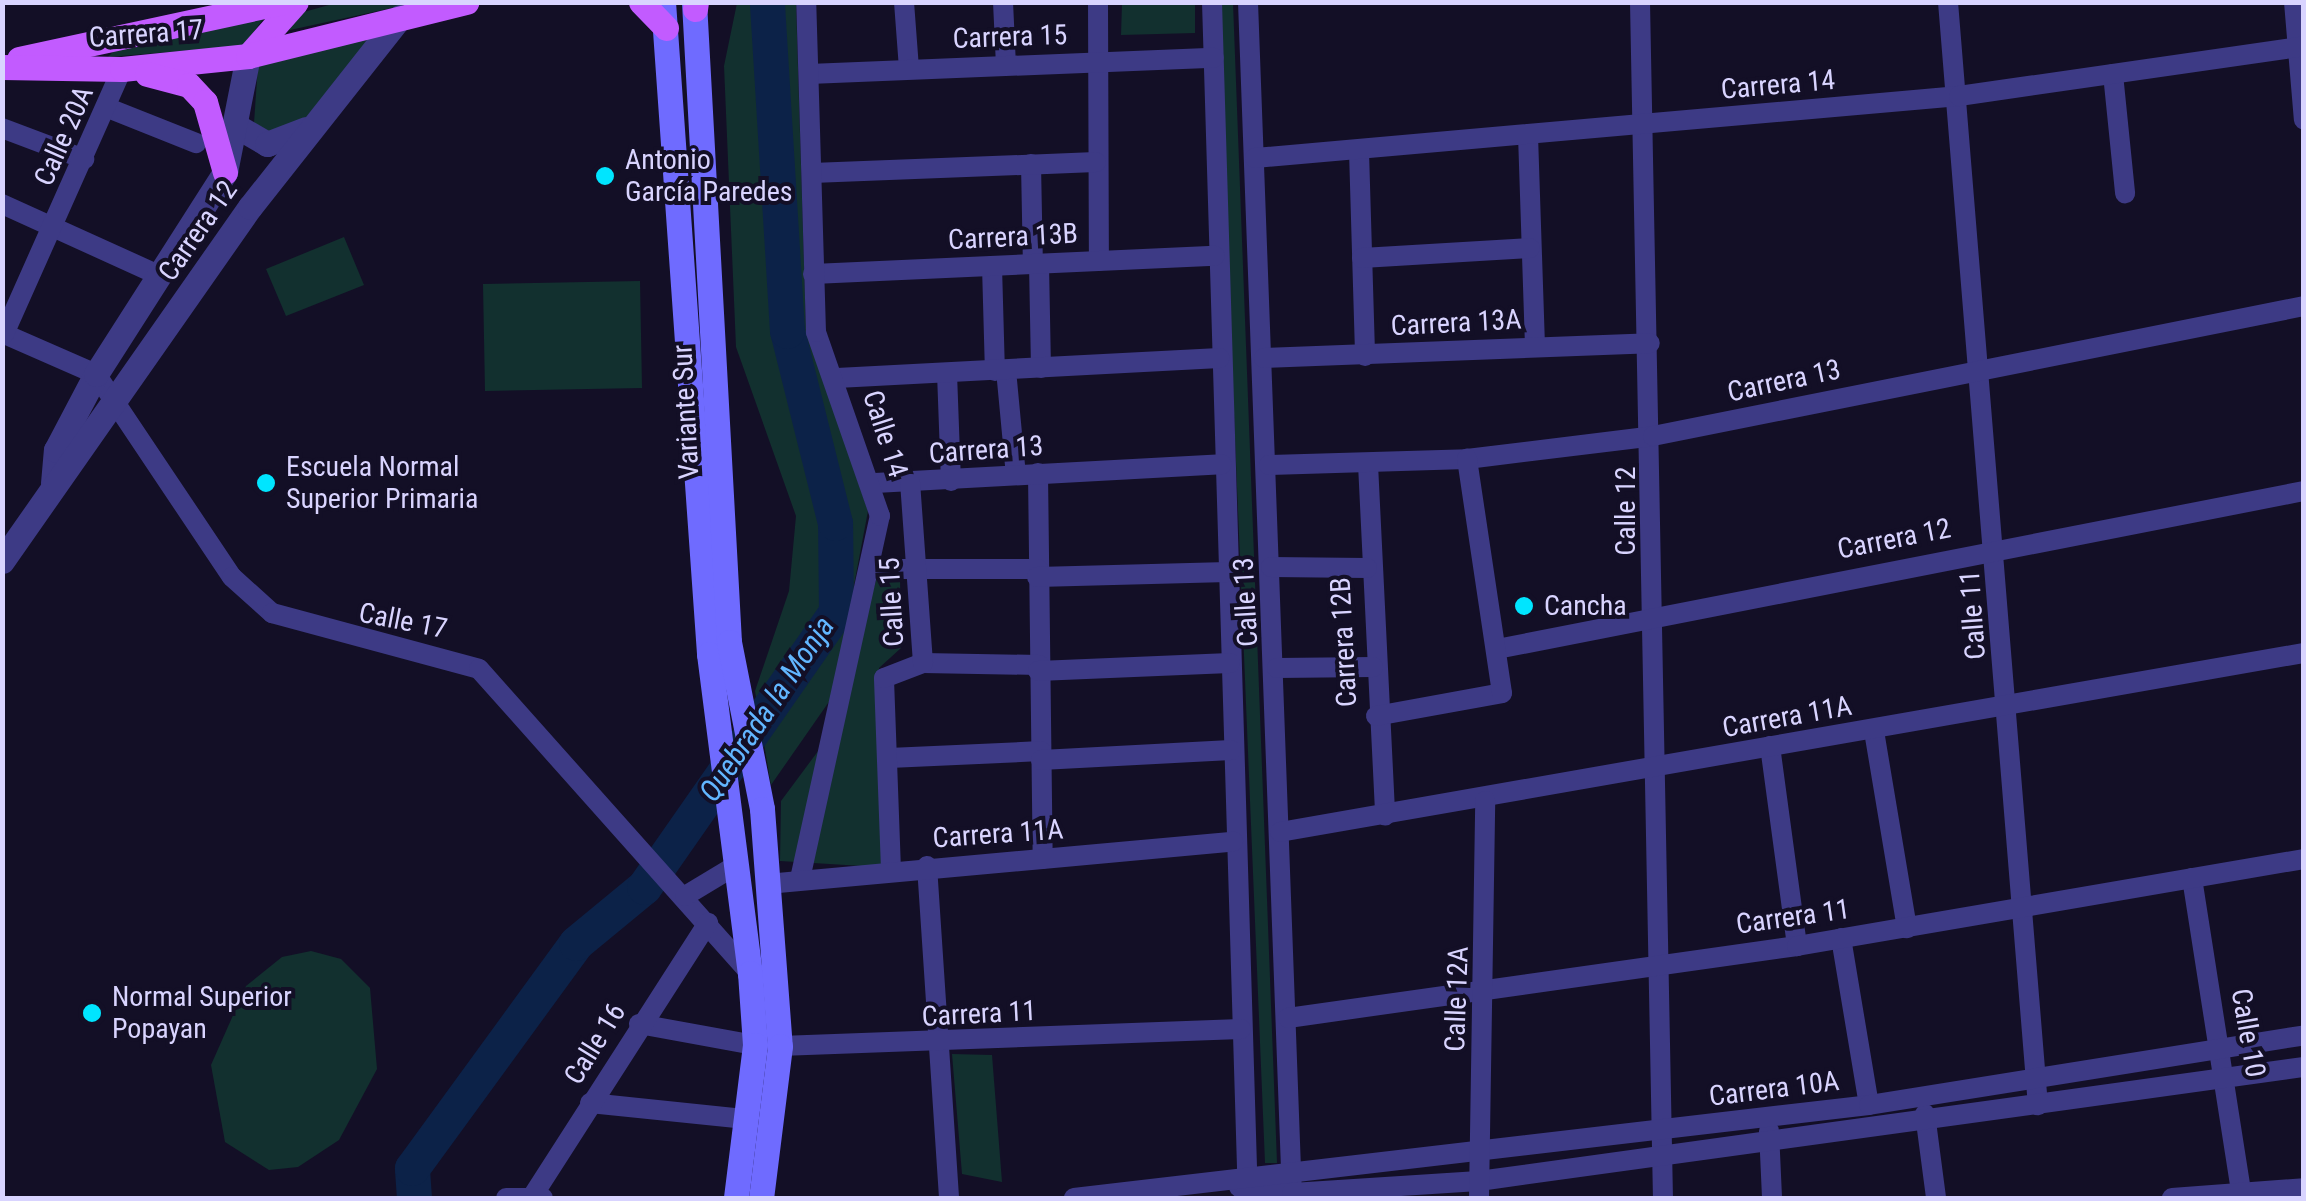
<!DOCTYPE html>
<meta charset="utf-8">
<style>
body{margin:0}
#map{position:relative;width:2306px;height:1201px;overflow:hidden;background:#130f26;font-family:"Roboto Condensed",sans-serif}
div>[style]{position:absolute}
.green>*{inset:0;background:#12302f}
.river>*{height:35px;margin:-17.5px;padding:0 17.5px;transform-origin:17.5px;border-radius:17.5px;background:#0c2248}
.minor>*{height:20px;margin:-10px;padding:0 10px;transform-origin:10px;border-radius:10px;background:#3d3a85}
.tertiary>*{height:25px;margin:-12.5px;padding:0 12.5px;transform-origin:12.5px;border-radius:12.5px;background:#3d3a85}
.secondary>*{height:25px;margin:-12.5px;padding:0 12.5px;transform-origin:12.5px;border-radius:12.5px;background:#6f6bff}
.primary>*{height:25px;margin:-12.5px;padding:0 12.5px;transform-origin:12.5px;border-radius:12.5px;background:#c25bff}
.dots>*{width:28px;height:28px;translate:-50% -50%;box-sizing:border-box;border:5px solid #130f26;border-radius:50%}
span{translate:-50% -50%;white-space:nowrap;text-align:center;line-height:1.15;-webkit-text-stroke:8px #130f26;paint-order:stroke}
.street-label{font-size:28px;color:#d9d4ff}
.poi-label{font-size:28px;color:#d9d4ff}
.left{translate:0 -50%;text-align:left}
.water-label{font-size:30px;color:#62b6ff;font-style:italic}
.frame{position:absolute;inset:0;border:5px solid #d9d4ff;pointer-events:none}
</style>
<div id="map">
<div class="green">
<i style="clip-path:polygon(336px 3px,415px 3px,290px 30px,286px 17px)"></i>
<i style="clip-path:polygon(737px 3px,796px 3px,806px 329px,868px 511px,833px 696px,771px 785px,755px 691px,789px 591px,796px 516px,736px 347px,724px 66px)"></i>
<i style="clip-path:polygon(1122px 3px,1195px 3px,1195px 33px,1121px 35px)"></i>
<i style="clip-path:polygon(1217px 3px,1233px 3px,1277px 1163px,1265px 1163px)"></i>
<i style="clip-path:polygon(264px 18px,243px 46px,108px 57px,115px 50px)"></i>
<i style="clip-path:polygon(379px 32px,311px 115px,272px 134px,254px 123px,258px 65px)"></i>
<i style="clip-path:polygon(344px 237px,364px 285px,286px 316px,266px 269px)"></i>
<i style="clip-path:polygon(640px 281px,642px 388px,485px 391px,483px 284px)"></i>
<i style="clip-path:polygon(878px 574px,900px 575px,901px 648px,879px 668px,886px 855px,879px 867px,780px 861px,781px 801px,830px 735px)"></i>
<i style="clip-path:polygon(311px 951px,341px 959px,370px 988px,377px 1069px,339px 1140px,298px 1167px,269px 1170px,225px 1142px,211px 1065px,246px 986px,282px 957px)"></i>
<i style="clip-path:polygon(952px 1054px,992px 1055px,1002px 1182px,962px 1174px)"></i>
</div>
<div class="river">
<i style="left:414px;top:1198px;width:30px;rotate:-94deg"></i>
<i style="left:412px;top:1168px;width:278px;rotate:-53.9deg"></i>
<i style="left:576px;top:943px;width:88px;rotate:-39.5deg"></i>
<i style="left:644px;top:887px;width:335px;rotate:-55.1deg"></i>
<i style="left:836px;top:612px;width:89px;rotate:-90.6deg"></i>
<i style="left:835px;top:523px;width:198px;rotate:-104deg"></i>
<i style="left:787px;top:331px;width:330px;rotate:-93.5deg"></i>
</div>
<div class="minor">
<i style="left:904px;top:2px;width:67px;rotate:85.7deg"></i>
<i style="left:1003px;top:2px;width:63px;rotate:87.3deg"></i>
<i style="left:1098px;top:2px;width:259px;rotate:89.8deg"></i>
<i style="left:1212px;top:2px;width:1197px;rotate:88.28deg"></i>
<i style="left:1248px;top:2px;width:1197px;rotate:87.89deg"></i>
<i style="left:1640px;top:2px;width:1196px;rotate:88.9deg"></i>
<i style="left:1948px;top:2px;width:1107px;rotate:85.34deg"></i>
<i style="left:2294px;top:2px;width:118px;rotate:85.2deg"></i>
<i style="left:809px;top:74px;width:405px;rotate:-2.3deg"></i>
<i style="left:2113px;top:74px;width:120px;rotate:84.2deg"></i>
<i style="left:108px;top:108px;width:95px;rotate:21.7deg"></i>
<i style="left:2px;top:128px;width:88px;rotate:20.7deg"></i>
<i style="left:1528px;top:135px;width:212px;rotate:88.1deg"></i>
<i style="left:1359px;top:151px;width:205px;rotate:88.3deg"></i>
<i style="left:1255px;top:158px;width:707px;rotate:-5.03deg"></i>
<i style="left:1959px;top:96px;width:349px;rotate:-8.2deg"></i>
<i style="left:1031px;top:164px;width:100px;rotate:88.9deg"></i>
<i style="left:812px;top:173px;width:284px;rotate:-2.2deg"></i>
<i style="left:2px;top:204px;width:175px;rotate:24.4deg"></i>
<i style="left:1362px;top:258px;width:168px;rotate:-3.4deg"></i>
<i style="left:1039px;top:264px;width:104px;rotate:88.9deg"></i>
<i style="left:992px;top:266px;width:105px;rotate:88.4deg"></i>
<i style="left:813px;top:274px;width:402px;rotate:-2.6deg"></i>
<i style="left:2px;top:333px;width:103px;rotate:23.6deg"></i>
<i style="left:96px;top:374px;width:244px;rotate:56.2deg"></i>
<i style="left:232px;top:577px;width:54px;rotate:42deg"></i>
<i style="left:272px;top:613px;width:214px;rotate:15.1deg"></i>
<i style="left:479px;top:669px;width:407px;rotate:48.3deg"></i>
<i style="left:4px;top:334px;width:290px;rotate:-66deg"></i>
<i style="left:1264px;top:358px;width:386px;rotate:-2.2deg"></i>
<i style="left:1006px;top:370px;width:105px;rotate:84.6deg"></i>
<i style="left:947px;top:373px;width:108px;rotate:87.9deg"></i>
<i style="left:837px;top:378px;width:383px;rotate:-3deg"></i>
<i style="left:1368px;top:464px;width:352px;rotate:87.2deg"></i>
<i style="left:1269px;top:465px;width:198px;rotate:-1.7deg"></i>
<i style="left:1467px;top:459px;width:187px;rotate:-7deg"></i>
<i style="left:1653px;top:436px;width:664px;rotate:-11.29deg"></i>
<i style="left:1038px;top:473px;width:386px;rotate:89.3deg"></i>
<i style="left:875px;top:483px;width:347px;rotate:-3.1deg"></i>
<i style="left:1271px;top:567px;width:96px;rotate:0.6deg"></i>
<i style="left:872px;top:569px;width:166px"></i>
<i style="left:1037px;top:577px;width:191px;rotate:-1.5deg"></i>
<i style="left:1497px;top:649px;width:822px;rotate:-11.08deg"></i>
<i style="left:923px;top:663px;width:116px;rotate:1deg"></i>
<i style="left:1277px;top:668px;width:96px;rotate:-0.6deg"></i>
<i style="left:1038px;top:671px;width:192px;rotate:-2.4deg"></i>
<i style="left:1376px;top:716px;width:128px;rotate:-10.3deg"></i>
<i style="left:1502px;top:693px;width:237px;rotate:-98.5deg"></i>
<i style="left:1874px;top:731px;width:200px;rotate:80.5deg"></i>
<i style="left:1770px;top:746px;width:202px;rotate:82.3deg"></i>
<i style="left:889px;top:758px;width:152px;rotate:-2.6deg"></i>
<i style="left:1041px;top:760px;width:190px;rotate:-3deg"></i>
<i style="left:1280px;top:832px;width:1040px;rotate:-9.92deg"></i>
<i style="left:927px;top:866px;width:333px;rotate:86.2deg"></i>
<i style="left:891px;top:870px;width:192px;rotate:-92.1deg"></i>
<i style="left:884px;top:678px;width:42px;rotate:-21deg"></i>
<i style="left:923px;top:663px;width:181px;rotate:-94.1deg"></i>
<i style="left:2192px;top:878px;width:324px;rotate:81.1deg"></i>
<i style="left:800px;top:879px;width:372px;rotate:-77.6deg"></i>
<i style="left:880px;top:516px;width:195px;rotate:-109.2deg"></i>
<i style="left:816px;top:332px;width:330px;rotate:-91.7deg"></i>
<i style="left:767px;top:884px;width:468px;rotate:-5.2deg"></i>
<i style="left:685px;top:896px;width:62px;rotate:-31.1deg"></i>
<i style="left:1841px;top:938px;width:169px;rotate:80.5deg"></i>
<i style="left:1288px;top:1018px;width:514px;rotate:-8.05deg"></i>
<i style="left:1797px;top:946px;width:514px;rotate:-9.74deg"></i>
<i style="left:639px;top:1024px;width:118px;rotate:10.3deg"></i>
<i style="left:780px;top:1046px;width:461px;rotate:-2.1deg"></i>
<i style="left:590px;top:1103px;width:157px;rotate:5.9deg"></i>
<i style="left:1925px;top:1114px;width:85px;rotate:82.5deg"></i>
<i style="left:1769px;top:1131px;width:67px;rotate:87.4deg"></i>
<i style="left:1239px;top:1187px;width:53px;rotate:6.5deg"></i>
<i style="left:1292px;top:1193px;width:187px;rotate:-3.7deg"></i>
<i style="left:1479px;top:1181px;width:833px;rotate:-7.87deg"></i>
<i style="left:532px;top:1197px;width:326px;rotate:-57.3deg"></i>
<i style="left:506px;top:1198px;width:37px"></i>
<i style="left:1074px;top:1198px;width:800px;rotate:-6.67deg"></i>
<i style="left:1869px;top:1105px;width:441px;rotate:-9.1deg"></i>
<i style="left:1479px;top:1198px;width:397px;rotate:-89.1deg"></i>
<i style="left:2172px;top:1198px;width:132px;rotate:-4.3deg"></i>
</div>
<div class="tertiary">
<i style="left:238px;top:127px;width:34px;rotate:30deg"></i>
<i style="left:267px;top:144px;width:42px;rotate:-21deg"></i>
<i style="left:53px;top:483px;width:33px;rotate:-85deg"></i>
<i style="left:56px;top:450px;width:86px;rotate:-62.2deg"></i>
<i style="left:96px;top:374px;width:240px;rotate:-57.4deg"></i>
<i style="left:225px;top:172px;width:118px;rotate:-78.8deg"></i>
<i style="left:2px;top:561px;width:432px;rotate:-55deg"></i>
<i style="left:250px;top:207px;width:242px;rotate:-51.7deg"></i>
</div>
<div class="secondary">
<i style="left:663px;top:2px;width:654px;rotate:85.96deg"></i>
<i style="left:709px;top:654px;width:322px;rotate:82.7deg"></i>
<i style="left:750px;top:973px;width:72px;rotate:86deg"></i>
<i style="left:755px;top:1045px;width:154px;rotate:97.1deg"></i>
<i style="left:694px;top:2px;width:641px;rotate:86.87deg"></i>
<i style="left:729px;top:642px;width:170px;rotate:78.8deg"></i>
<i style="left:762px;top:809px;width:238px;rotate:85.7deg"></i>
<i style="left:780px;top:1046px;width:153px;rotate:97.1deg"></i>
</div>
<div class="primary">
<i style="left:641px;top:2px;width:36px;rotate:46deg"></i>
<i style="left:695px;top:9px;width:7px;rotate:-82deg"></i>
<i style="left:248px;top:56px;width:72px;rotate:-48.4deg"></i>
<i style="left:19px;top:59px;width:270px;rotate:-12.2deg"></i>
<i style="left:2px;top:67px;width:120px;rotate:1deg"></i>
<i style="left:122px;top:69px;width:127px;rotate:-5.9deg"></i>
<i style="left:248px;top:56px;width:225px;rotate:-13.9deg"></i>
<i style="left:147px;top:74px;width:43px;rotate:14.7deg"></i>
<i style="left:189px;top:85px;width:23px;rotate:47deg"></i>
<i style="left:205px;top:102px;width:73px;rotate:74.1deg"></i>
</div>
<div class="dots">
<i style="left:605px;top:176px;background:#00e5ff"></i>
<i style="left:266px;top:483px;background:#00e5ff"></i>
<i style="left:1524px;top:606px;background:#00e5ff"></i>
<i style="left:92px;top:1013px;background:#00e5ff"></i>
</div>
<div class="street-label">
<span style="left:146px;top:34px;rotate:-4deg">Carrera 17</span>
<span style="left:1010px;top:37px;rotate:-2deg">Carrera 15</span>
<span style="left:1778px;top:85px;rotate:-5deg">Carrera 14</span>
<span style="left:64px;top:136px;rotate:-66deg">Calle 20A</span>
<span style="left:198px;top:231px;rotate:-55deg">Carrera 12</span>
<span style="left:1013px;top:237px;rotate:-3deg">Carrera 13B</span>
<span style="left:1456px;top:323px;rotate:-3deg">Carrera 13A</span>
<span style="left:1784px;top:381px;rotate:-12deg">Carrera 13</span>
<span style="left:686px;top:412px;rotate:-93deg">Variante Sur</span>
<span style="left:885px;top:434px;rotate:72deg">Calle 14</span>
<span style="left:986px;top:450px;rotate:-4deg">Carrera 13</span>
<span style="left:1626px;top:511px;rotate:-90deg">Calle 12</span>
<span style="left:1894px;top:539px;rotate:-11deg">Carrera 12</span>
<span style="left:892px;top:602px;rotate:-93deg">Calle 15</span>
<span style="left:1246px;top:602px;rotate:-93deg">Calle 13</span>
<span style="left:1973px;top:615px;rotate:-94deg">Calle 11</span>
<span style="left:403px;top:621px;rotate:11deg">Calle 17</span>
<span style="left:1344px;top:642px;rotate:-93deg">Carrera 12B</span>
<span style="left:1787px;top:717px;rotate:-10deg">Carrera 11A</span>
<span style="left:998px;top:834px;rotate:-4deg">Carrera 11A</span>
<span style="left:1793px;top:917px;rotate:-8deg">Carrera 11</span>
<span style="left:1457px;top:999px;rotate:-88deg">Calle 12A</span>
<span style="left:979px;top:1014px;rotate:-3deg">Carrera 11</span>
<span style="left:2248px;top:1033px;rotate:80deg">Calle 10</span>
<span style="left:595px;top:1044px;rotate:-58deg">Calle 16</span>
<span style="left:1774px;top:1089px;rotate:-7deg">Carrera 10A</span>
</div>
<div class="poi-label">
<span class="left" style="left:625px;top:176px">Antonio<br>García Paredes</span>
<span class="left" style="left:286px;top:483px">Escuela Normal<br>Superior Primaria</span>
<span class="left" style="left:1544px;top:606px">Cancha</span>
<span class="left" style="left:112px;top:1013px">Normal Superior<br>Popayan</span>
</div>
<div class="water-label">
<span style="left:767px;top:709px;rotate:-56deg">Quebrada la Monja</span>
</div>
<div class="frame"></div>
</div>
